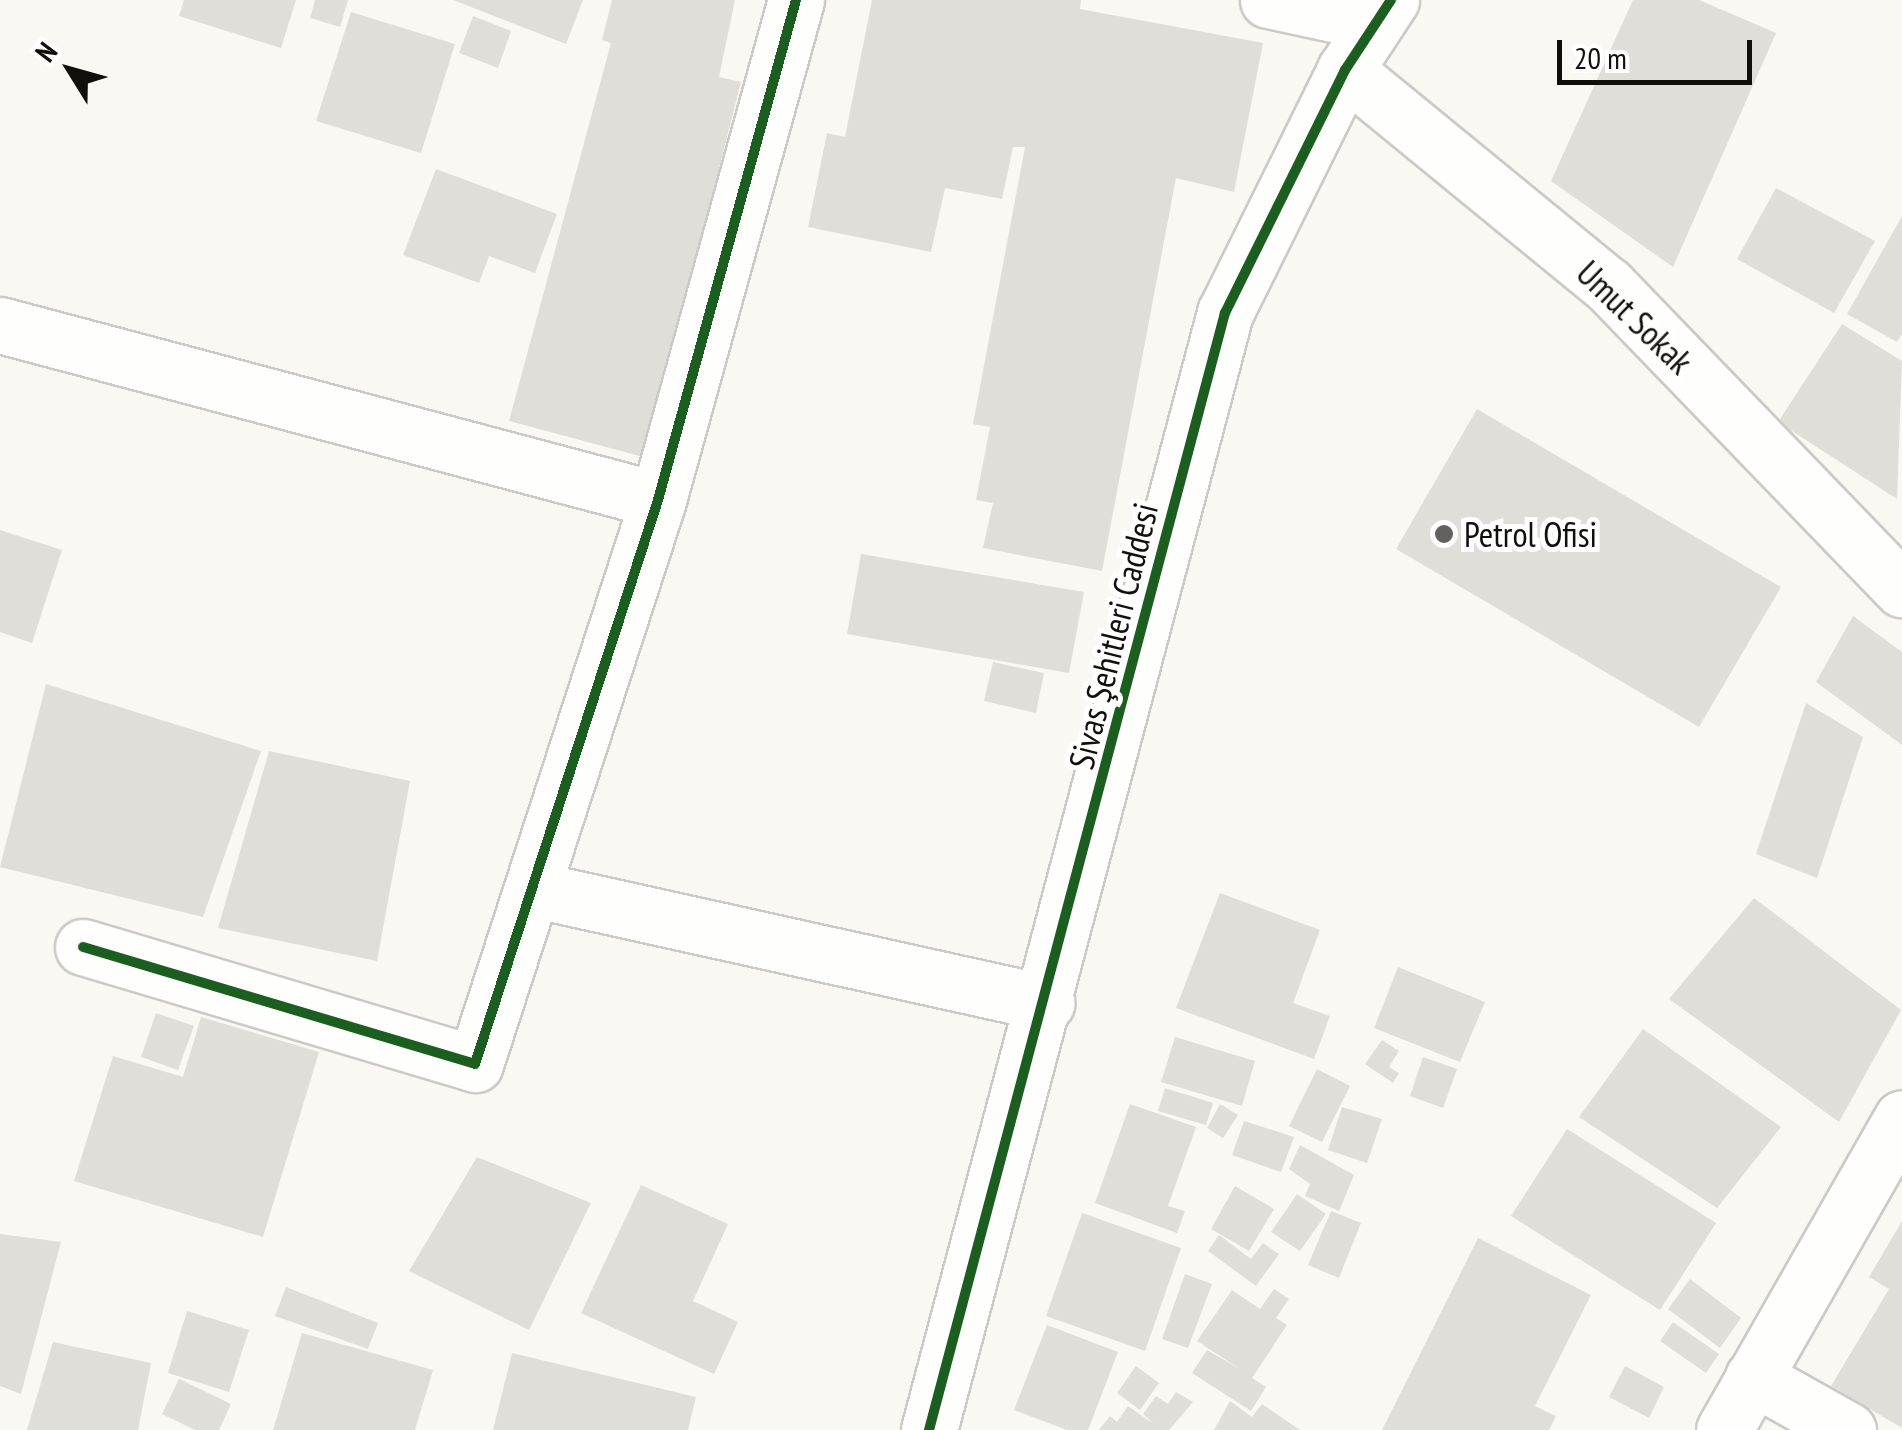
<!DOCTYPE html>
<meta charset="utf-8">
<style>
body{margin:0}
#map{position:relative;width:1902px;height:1430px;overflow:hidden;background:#faf8f2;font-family:"PT Sans Narrow",sans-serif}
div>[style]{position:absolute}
.building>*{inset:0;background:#dfded9}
.roads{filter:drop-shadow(2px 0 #cccac6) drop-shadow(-2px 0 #cccac6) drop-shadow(0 2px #cccac6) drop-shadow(0 -2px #cccac6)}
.minor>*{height:55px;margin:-27.5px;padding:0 27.5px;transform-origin:27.5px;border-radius:27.5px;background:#fefefd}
.tertiary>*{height:55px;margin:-27.5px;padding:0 27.5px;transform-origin:27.5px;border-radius:27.5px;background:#fefefd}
.cycleway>*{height:10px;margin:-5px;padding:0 5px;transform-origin:5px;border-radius:5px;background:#1b5e20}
.dots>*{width:28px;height:28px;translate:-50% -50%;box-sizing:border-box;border:5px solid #fff;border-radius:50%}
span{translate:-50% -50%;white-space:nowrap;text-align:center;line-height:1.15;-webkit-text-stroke:10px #fff;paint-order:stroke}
.street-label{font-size:35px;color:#110f0c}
.poi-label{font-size:35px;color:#110f0c}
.left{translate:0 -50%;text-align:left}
.north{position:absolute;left:20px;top:20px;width:100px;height:100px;-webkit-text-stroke:8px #fff;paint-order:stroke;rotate:307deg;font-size:28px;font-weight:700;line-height:40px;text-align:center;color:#110f0c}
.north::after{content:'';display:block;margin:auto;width:35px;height:45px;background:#110f0c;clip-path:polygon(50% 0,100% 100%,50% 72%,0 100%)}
.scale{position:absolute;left:1557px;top:40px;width:195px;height:45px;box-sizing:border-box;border:5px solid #110f0c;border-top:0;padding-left:12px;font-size:30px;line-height:35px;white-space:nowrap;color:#110f0c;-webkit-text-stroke:8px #fff;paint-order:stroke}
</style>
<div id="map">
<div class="building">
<i style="clip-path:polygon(184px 0,296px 0,281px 48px,179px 16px)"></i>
<i style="clip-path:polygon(315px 0,348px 0,340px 27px,310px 18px)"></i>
<i style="clip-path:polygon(453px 0,583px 0,566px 44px)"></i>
<i style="clip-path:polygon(612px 0,735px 0,719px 77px,741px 82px,710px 204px,719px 208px,651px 459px,509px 421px,611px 43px,602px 40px)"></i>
<i style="clip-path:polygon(872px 0,1081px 0,1080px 9px,1263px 43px,1234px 192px,1176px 178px,1102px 571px,983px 548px,993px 503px,976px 500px,990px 427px,973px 424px,1025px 147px,1013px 147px,1002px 199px,945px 188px,931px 252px,808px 227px,827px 133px,845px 137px)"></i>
<i style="clip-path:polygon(1633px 0,1699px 0,1776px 33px,1673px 267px,1551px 181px)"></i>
<i style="clip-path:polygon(351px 12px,455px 44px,421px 153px,316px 121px)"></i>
<i style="clip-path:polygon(473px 16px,511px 31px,498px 68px,459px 53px)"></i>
<i style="clip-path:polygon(436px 169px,557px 214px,535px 273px,489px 256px,479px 283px,403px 255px)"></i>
<i style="clip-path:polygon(1776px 188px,1875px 241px,1834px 313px,1737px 259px)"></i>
<i style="clip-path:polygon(1902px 216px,1902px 334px,1897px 342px,1847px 314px)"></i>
<i style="clip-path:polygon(1842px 324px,1902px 361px,1897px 499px,1778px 422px)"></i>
<i style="clip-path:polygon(1477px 409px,1781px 587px,1699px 727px,1396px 549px)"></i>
<i style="clip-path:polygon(0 530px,62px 550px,32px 643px,0 632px)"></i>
<i style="clip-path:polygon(861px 554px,1084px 592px,1069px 673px,847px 634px)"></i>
<i style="clip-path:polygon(1853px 616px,1902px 652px,1902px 745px,1816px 682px)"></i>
<i style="clip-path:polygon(993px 662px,1044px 673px,1036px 713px,984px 701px)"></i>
<i style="clip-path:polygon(46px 684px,261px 751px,203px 917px,0 867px)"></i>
<i style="clip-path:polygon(1806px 703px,1863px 737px,1817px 878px,1756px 854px)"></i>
<i style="clip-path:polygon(269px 751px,410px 781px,377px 961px,218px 928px)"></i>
<i style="clip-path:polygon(1220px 893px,1320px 930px,1293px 1003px,1330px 1016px,1314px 1059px,1176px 1008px)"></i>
<i style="clip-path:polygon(1754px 898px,1901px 1010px,1839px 1122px,1669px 999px)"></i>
<i style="clip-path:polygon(1398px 967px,1485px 1002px,1460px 1062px,1374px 1028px)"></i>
<i style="clip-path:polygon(156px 1013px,194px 1026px,178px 1070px,141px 1057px)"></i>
<i style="clip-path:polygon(201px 1017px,319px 1052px,263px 1237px,74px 1181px,113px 1056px,183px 1077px)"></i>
<i style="clip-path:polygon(1643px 1029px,1781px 1127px,1717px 1208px,1579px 1117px)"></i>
<i style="clip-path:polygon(1175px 1037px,1255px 1061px,1242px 1106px,1161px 1082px)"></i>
<i style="clip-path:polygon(1382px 1040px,1399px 1051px,1389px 1067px,1399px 1073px,1393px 1083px,1365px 1064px)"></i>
<i style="clip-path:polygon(1423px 1057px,1457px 1069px,1443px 1108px,1410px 1096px)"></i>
<i style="clip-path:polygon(1317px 1069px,1350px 1086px,1322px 1142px,1289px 1126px)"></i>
<i style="clip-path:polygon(1165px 1088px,1213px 1103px,1206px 1125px,1158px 1111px)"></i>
<i style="clip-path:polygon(1130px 1104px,1196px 1127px,1168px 1206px,1185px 1211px,1177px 1233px,1095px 1203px)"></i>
<i style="clip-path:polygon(1220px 1104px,1238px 1115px,1223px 1138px,1207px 1128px)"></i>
<i style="clip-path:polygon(1342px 1107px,1382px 1119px,1367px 1163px,1328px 1150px)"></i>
<i style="clip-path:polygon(1244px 1121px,1294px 1137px,1281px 1172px,1232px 1155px)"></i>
<i style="clip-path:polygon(1567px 1129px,1716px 1223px,1660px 1310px,1511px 1216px)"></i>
<i style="clip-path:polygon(1300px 1145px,1354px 1175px,1339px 1211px,1305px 1196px,1310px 1184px,1289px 1169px)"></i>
<i style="clip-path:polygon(477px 1157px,591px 1203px,529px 1330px,409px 1271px)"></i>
<i style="clip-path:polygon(641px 1185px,728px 1224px,693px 1301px,738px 1322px,714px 1374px,581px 1313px)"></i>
<i style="clip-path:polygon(1235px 1186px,1274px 1209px,1249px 1251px,1211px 1229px)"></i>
<i style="clip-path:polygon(1297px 1194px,1326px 1214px,1300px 1251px,1271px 1232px)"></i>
<i style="clip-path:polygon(1331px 1211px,1361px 1223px,1339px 1278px,1308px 1265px)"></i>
<i style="clip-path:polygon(1082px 1213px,1181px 1248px,1145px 1351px,1046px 1316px)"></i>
<i style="clip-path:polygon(1902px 1221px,1902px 1428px,1831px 1386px,1889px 1289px,1869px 1277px)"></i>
<i style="clip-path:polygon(0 1234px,61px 1242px,21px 1394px,0 1386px)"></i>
<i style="clip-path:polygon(1219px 1235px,1251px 1259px,1263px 1243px,1279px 1254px,1256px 1286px,1208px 1251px)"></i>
<i style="clip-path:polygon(1478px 1238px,1591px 1295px,1535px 1406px,1556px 1416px,1549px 1430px,1382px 1430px)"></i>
<i style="clip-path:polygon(1185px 1274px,1212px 1284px,1188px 1348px,1162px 1339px)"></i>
<i style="clip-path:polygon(1690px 1279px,1741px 1318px,1720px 1348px,1668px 1309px)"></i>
<i style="clip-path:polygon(286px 1287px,378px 1323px,368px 1349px,275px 1316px)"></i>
<i style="clip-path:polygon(1274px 1289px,1289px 1299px,1276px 1318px,1287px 1325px,1252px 1378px,1266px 1387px,1251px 1411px,1192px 1373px,1207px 1350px,1240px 1369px,1197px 1341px,1232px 1290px,1260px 1309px)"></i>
<i style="clip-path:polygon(187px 1311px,249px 1330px,229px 1392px,168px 1373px)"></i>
<i style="clip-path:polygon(1673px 1322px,1719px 1354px,1706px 1373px,1660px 1341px)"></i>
<i style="clip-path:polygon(1047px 1325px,1118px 1352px,1088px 1430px,1067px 1430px,1014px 1410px)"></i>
<i style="clip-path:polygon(302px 1333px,433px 1370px,415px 1430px,273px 1430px)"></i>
<i style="clip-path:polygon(53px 1342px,151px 1363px,138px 1430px,27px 1430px)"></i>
<i style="clip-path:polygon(512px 1353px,696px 1397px,688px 1430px,493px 1430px)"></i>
<i style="clip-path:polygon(1136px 1366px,1159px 1383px,1140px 1410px,1117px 1393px)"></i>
<i style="clip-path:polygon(1625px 1366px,1664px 1387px,1649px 1418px,1609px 1397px)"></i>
<i style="clip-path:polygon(179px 1379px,231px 1404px,219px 1430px,195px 1430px,162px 1414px)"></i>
<i style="clip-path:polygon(1176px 1392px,1193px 1402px,1169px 1430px,1099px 1430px,1110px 1416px,1117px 1422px,1128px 1406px,1154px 1424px,1143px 1414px,1156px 1396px,1168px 1404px)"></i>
<i style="clip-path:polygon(1230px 1401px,1252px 1417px,1262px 1404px,1300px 1430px,1214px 1430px)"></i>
</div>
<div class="roads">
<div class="minor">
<i style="left:1268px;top:0;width:108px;rotate:12.2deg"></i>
<i style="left:1345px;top:70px;width:340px;rotate:39.3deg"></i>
<i style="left:1608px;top:285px;width:423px;rotate:46deg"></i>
<i style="left:0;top:325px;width:681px;rotate:14.89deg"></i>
<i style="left:532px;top:889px;width:527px;rotate:12.48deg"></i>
<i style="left:83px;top:947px;width:409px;rotate:16.6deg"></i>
<i style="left:475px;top:1064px;width:593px;rotate:-72.02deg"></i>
<i style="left:658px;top:500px;width:519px;rotate:-74.57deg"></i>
<i style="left:1753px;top:1377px;width:109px;rotate:29.2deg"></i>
<i style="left:1724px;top:1430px;width:359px;rotate:-60.3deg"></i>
</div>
<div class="tertiary">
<i style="left:929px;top:1430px;width:1156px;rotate:-75.16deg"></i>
<i style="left:1225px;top:313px;width:271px;rotate:-63.7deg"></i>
<i style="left:1345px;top:70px;width:84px;rotate:-56.7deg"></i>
</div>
</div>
<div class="cycleway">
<i style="left:83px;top:947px;width:409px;rotate:16.6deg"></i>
<i style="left:475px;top:1064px;width:593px;rotate:-72.02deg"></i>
<i style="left:658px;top:500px;width:519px;rotate:-74.57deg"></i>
<i style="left:929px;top:1430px;width:1156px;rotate:-75.16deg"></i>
<i style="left:1225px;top:313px;width:271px;rotate:-63.7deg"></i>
<i style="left:1345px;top:70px;width:84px;rotate:-56.7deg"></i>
</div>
<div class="dots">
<i style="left:1444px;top:534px;background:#63615c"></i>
</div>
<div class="street-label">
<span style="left:1635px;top:317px;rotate:44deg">Umut Sokak</span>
<span style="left:1113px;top:636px;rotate:-76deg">Sivas Şehitleri Caddesi</span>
</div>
<div class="poi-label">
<span class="left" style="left:1464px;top:534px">Petrol Ofisi</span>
</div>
<div class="north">N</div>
<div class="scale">20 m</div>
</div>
